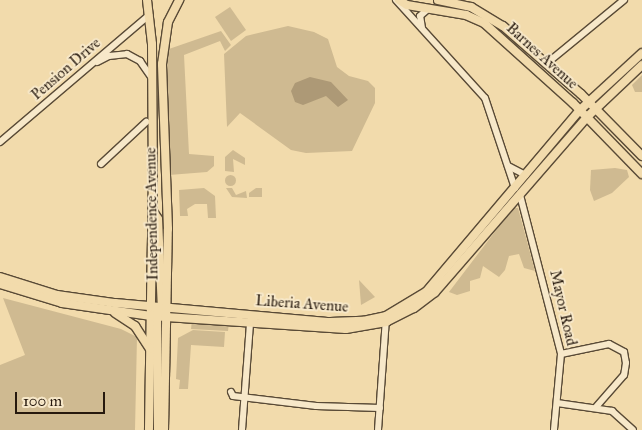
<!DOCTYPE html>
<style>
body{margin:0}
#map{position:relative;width:642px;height:430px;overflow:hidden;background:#f2dbac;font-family:"IM FELL Great Primer",serif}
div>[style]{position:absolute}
.green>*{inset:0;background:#cfba91}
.round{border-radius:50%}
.water>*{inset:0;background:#ad9976}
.roads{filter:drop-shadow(1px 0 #594a36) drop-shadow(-1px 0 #594a36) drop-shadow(0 1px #594a36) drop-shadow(0 -1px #594a36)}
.minor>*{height:6px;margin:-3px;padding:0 3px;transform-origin:3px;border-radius:3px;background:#f7e8c9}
.major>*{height:8px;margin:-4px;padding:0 4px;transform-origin:4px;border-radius:4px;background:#f2dbac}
span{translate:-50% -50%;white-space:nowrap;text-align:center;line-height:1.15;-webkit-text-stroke:4px #f7e8c9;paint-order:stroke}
.street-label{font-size:15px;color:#26190e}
.scale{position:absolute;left:15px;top:392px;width:90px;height:22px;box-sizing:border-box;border:2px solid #26190e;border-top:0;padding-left:6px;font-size:15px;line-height:18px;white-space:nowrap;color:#26190e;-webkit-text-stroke:4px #f7e8c9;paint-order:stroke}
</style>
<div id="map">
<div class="green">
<i style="clip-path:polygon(230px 7px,246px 30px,231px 41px,215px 17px)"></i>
<i style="clip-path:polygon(288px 26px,314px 32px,328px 39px,337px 67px,349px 76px,368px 81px,375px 88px,375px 103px,352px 151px,306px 153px,291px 150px,240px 113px,227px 127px,224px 54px,246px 36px)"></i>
<i style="clip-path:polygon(221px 31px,231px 45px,225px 51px,220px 41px,184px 55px,189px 154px,214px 156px,214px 166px,207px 172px,169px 175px,166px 50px)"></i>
<i style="clip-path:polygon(642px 75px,642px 92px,635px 92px,632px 85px)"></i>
<i style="clip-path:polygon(233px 150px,245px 158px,245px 165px,233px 159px,234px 172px,225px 171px,225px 157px)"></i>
<i style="clip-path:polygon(615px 168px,627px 170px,629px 177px,612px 193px,594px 201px,590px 190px,591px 170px)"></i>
<i class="round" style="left:224.5px;top:174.5px;width:11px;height:11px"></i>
<i style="clip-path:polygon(204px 188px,215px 196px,216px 218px,208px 218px,207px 204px,195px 204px,187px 209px,188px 216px,180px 216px,179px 190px)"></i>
<i style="clip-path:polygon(226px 188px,232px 188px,236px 195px,246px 191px,247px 198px,232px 197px)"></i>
<i style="clip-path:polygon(256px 188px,262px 188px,262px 197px,249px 197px,249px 193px)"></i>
<i style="clip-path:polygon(513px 208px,518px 208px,535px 271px,524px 268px,519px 254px,509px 256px,505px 270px,499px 277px,483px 266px,480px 278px,470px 281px,470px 291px,457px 295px,449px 292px)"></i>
<i style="clip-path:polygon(359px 280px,375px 297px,361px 305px)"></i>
<i style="clip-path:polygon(3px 298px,121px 329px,137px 337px,135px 430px,0 430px,0 365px,25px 355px)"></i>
<i style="clip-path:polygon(192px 320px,229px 322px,228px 331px,191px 329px)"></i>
<i style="clip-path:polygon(193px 330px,225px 332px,224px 347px,191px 345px,188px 389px,179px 389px,180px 380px,176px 379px,178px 338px)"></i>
</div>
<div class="water">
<i style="clip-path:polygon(310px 77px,331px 82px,348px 100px,338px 107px,326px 96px,303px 105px,295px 102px,291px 91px,295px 83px)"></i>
</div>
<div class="roads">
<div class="minor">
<i style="left:396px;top:0;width:132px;rotate:47.8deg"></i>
<i style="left:485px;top:98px;width:95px;rotate:71.6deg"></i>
<i style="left:422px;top:28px;width:12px;rotate:-99deg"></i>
<i style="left:420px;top:16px;width:11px;rotate:-41deg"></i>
<i style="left:97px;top:62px;width:13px;rotate:-27deg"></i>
<i style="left:109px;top:56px;width:18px;rotate:-6deg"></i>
<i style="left:127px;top:54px;width:15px;rotate:28deg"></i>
<i style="left:140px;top:61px;width:21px;rotate:55deg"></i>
<i style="left:546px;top:64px;width:101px;rotate:-39.4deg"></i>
<i style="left:0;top:142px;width:196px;rotate:-40.4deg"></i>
<i style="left:101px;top:164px;width:62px;rotate:-43deg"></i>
<i style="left:508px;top:166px;width:20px;rotate:27deg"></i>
<i style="left:520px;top:195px;width:164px;rotate:75.5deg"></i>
<i style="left:561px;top:354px;width:76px;rotate:95.3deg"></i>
<i style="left:561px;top:354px;width:49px;rotate:-11.8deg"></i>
<i style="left:609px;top:344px;width:17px;rotate:28deg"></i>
<i style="left:624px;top:352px;width:11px;rotate:80deg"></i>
<i style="left:626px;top:363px;width:12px;rotate:99deg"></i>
<i style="left:624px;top:375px;width:43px;rotate:131.2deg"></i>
<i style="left:231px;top:392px;width:4px;rotate:63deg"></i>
<i style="left:233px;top:396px;width:84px;rotate:6.9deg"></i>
<i style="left:316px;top:406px;width:64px;rotate:1.8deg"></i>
<i style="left:557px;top:403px;width:56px;rotate:8.3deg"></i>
<i style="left:612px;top:411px;width:28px;rotate:42deg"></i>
<i style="left:242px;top:430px;width:107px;rotate:-85.7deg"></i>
<i style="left:378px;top:430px;width:111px;rotate:-85.9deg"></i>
</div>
<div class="major">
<i style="left:147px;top:0;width:44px;rotate:83.5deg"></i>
<i style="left:152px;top:44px;width:129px;rotate:89.6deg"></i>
<i style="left:153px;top:173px;width:257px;rotate:90.9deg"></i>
<i style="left:399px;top:0;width:9px;rotate:32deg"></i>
<i style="left:407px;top:5px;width:60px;rotate:9.6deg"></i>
<i style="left:466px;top:15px;width:20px;rotate:24deg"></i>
<i style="left:484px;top:23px;width:120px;rotate:42deg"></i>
<i style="left:573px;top:103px;width:99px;rotate:45.8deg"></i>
<i style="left:438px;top:0;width:34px;rotate:12deg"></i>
<i style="left:471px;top:7px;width:37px;rotate:31deg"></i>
<i style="left:503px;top:26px;width:103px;rotate:41.1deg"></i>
<i style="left:581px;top:94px;width:87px;rotate:45.5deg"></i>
<i style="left:153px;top:211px;width:9px;rotate:58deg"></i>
<i style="left:158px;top:219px;width:91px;rotate:87.5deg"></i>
<i style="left:0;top:277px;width:60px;rotate:17.5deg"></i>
<i style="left:57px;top:295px;width:59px;rotate:7.9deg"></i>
<i style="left:115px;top:303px;width:216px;rotate:5.1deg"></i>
<i style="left:330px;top:322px;width:33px;rotate:-2deg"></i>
<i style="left:363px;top:321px;width:24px;rotate:-12deg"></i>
<i style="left:386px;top:316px;width:47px;rotate:-31deg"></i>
<i style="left:426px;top:292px;width:238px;rotate:-49.8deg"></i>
<i style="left:580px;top:110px;width:84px;rotate:-42.6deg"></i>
<i style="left:0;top:284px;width:65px;rotate:17deg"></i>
<i style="left:62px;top:303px;width:90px;rotate:8.3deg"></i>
<i style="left:151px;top:316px;width:195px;rotate:3.8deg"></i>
<i style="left:346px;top:329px;width:41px;rotate:-9.9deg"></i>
<i style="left:386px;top:322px;width:31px;rotate:-27deg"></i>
<i style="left:414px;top:308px;width:26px;rotate:-37deg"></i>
<i style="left:435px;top:292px;width:232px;rotate:-49deg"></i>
<i style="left:587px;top:117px;width:76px;rotate:-43.4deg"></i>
<i style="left:115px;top:313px;width:24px;rotate:33deg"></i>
<i style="left:135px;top:326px;width:27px;rotate:57deg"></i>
<i style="left:157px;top:313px;width:117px;rotate:89.5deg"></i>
<i style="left:164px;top:430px;width:201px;rotate:-88.9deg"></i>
<i style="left:168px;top:229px;width:165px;rotate:-92.1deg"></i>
<i style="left:162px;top:64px;width:42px;rotate:-81.9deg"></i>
<i style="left:168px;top:22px;width:25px;rotate:-63deg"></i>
</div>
</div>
<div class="street-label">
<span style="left:542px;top:56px;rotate:42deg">Barnes Avenue</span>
<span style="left:66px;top:69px;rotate:-41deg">Pension Drive</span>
<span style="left:152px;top:214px;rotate:-91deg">Independence Avenue</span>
<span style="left:302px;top:304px;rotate:4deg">Liberia Avenue</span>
<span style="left:563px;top:308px;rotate:77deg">Mayor Road</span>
</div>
<div class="scale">100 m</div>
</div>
